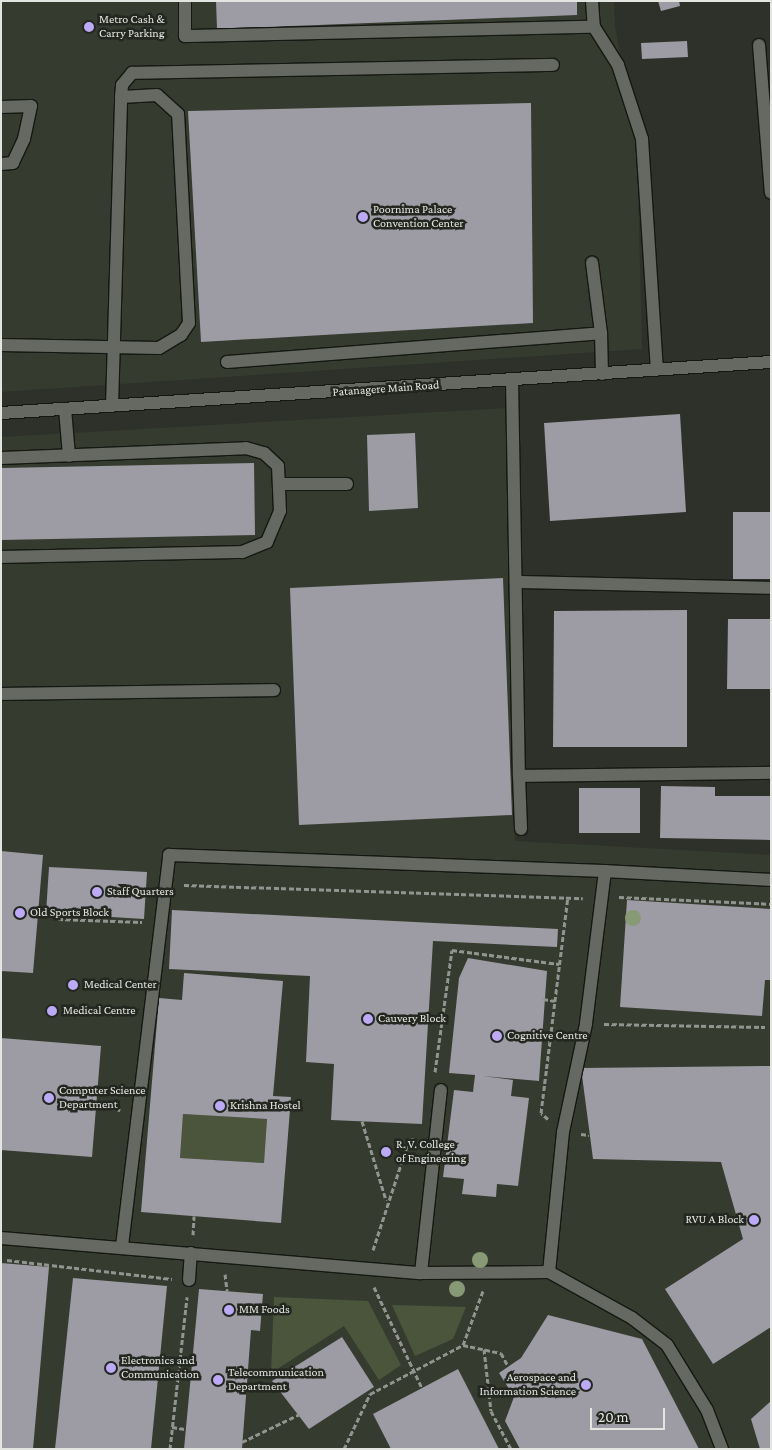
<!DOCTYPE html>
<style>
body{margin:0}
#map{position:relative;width:772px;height:1450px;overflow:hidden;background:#2d312a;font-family:"Crimson Pro",serif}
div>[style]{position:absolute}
.built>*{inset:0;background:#353b2f}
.green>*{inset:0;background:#4a553c}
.building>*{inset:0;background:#9d9ba4}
.path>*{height:3px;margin-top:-1.5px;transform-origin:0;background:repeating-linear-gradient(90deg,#91948f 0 5px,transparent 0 7.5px)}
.roads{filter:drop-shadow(1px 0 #151812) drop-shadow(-1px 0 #151812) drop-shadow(0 1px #151812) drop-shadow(0 -1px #151812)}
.service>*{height:12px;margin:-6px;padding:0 6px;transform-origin:6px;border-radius:6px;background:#656961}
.minor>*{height:12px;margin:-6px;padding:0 6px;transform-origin:6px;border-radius:6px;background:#656961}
.tertiary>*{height:12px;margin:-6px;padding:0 6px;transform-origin:6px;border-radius:6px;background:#656961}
.trees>*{width:16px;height:16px;margin:-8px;border-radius:50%;background:#889976}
.dots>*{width:14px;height:14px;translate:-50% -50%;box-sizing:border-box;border:2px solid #232720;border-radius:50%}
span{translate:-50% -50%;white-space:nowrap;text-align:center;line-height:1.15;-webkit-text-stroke:5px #232720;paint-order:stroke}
.poi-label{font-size:12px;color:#e3e5e1}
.left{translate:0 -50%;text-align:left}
.right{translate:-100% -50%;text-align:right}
.street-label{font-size:12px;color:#e3e5e1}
.frame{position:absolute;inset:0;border:2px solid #e3e5e1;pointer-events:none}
.scale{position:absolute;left:590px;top:1408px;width:75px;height:22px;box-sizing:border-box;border:2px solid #e3e5e1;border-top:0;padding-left:6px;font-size:15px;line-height:18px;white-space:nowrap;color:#e3e5e1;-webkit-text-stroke:4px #232720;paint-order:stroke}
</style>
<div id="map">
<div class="built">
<i style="clip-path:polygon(1px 1px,614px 1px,615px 26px,637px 145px,642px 349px,1px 392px)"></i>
<i style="clip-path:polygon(508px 408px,515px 841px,771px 855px,771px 1449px,1px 1449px,1px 437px)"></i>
</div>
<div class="green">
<i style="clip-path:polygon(183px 1114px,267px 1119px,264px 1163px,180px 1158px)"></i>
<i style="clip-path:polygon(274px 1297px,368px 1301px,401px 1365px,379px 1380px,344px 1326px,271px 1373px)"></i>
<i style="clip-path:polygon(392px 1305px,466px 1307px,453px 1339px,415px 1356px)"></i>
</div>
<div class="building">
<i style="clip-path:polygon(216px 1px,577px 1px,577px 15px,217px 29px)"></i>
<i style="clip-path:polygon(658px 1px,679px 1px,680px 6px,661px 11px)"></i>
<i style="clip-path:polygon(687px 41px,688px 57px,642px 59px,641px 43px)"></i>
<i style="clip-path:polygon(531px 103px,533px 323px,201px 342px,188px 111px)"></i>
<i style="clip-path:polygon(680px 414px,686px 512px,550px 521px,544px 423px)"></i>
<i style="clip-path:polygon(415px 433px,418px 508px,369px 511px,367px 435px)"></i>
<i style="clip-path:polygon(254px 463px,255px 535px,1px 540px,1px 468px)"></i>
<i style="clip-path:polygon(733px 512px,771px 512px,771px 579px,733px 579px)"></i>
<i style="clip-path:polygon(503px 578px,512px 815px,299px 825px,290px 588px)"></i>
<i style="clip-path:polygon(687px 610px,687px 747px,553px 747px,554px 611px)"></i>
<i style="clip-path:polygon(728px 619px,771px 619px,771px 689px,727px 689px)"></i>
<i style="clip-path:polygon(661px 786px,715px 787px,715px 796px,771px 796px,771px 840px,660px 838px)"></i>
<i style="clip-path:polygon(579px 788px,640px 788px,640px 833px,579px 833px)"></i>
<i style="clip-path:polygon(1px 851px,43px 855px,33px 973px,1px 971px)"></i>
<i style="clip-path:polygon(49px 867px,147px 872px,144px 919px,46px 913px)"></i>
<i style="clip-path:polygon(627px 900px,771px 909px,771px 980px,765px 980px,762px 1016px,620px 1007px)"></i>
<i style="clip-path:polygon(172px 910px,558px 929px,557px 947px,433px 941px,422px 1124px,331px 1120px,334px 1064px,306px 1062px,310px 976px,169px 969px)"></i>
<i style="clip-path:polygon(468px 958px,547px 971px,539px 1081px,483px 1076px,513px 1080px,511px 1096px,529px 1098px,518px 1186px,497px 1184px,496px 1197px,462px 1194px,464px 1179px,443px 1177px,454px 1090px,473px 1092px,475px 1075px,449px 1073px,459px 978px)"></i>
<i style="clip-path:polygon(evenodd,184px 973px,283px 981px,273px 1096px,291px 1097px,281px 1223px,141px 1212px,159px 998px,182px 1000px,184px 973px,183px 1114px,267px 1119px,264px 1163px,180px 1158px,183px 1114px)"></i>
<i style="clip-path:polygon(1px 1038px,101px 1046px,92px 1157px,1px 1150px)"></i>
<i style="clip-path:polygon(771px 1066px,771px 1327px,713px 1364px,665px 1289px,743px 1239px,721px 1162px,593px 1159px,581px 1068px)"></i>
<i style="clip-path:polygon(1px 1263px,49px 1267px,33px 1449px,1px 1449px)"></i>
<i style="clip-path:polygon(73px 1278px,167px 1286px,151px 1449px,55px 1449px)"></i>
<i style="clip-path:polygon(199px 1289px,263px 1294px,260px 1331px,251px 1330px,242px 1449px,184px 1449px)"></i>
<i style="clip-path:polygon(548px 1315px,642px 1339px,699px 1449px,520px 1449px,505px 1421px,514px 1397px,499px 1373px,521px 1358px)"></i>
<i style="clip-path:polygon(342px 1337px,374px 1387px,309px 1429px,272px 1381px)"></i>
<i style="clip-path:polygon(458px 1369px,499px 1449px,391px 1449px,373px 1414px)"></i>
<i style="clip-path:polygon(771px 1401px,771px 1449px,760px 1449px,751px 1419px)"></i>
</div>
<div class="path">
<i style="left:184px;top:885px;width:399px;rotate:1.9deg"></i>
<i style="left:619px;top:897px;width:152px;rotate:2.6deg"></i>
<i style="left:58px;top:919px;width:84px;rotate:2deg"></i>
<i style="left:543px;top:999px;width:12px;rotate:9deg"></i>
<i style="left:604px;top:1024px;width:161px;rotate:1.1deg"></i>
<i style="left:435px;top:1072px;width:123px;rotate:-82.1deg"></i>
<i style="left:452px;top:950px;width:108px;rotate:7.5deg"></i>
<i style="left:96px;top:1104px;width:25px;rotate:14deg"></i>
<i style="left:548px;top:1119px;width:9px;rotate:-139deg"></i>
<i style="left:541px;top:1113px;width:218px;rotate:-82.9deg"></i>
<i style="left:362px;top:1121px;width:83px;rotate:73.1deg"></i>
<i style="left:581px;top:1134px;width:8px;rotate:7deg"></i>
<i style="left:193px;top:1235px;width:19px;rotate:-87deg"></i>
<i style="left:373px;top:1250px;width:116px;rotate:-71.9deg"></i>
<i style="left:409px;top:1140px;width:7px;rotate:-16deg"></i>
<i style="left:7px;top:1260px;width:166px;rotate:6.6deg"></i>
<i style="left:225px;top:1274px;width:17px;rotate:83deg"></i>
<i style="left:374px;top:1287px;width:112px;rotate:64.6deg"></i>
<i style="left:463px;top:1345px;width:58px;rotate:-69.7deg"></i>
<i style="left:484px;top:1349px;width:62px;rotate:83.6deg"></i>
<i style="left:491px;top:1411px;width:43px;rotate:62.2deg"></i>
<i style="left:172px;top:1427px;width:13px;rotate:9deg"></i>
<i style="left:242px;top:1442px;width:64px;rotate:-25.8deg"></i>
<i style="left:170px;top:1449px;width:153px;rotate:-83.6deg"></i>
<i style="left:344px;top:1449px;width:61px;rotate:-64.7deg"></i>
<i style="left:370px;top:1394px;width:105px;rotate:-27.8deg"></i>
<i style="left:463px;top:1345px;width:39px;rotate:12deg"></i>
<i style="left:501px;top:1353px;width:15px;rotate:62deg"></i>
</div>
<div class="roads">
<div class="service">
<i style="left:185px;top:1px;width:35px;rotate:90deg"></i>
<i style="left:185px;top:36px;width:409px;rotate:-1.3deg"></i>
<i style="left:594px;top:27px;width:45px;rotate:57.7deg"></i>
<i style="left:618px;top:65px;width:78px;rotate:72deg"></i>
<i style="left:642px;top:139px;width:231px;rotate:86.3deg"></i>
<i style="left:592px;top:1px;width:26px;rotate:86deg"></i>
<i style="left:759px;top:45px;width:148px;rotate:85.4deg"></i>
<i style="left:1px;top:107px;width:30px;rotate:-2deg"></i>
<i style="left:31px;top:106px;width:34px;rotate:102deg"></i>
<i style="left:24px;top:139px;width:26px;rotate:115deg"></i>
<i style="left:13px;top:163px;width:12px;rotate:175deg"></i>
<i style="left:601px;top:333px;width:41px;rotate:88.6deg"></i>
<i style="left:1px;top:345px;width:158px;rotate:1.1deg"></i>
<i style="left:159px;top:348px;width:26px;rotate:-31deg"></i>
<i style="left:181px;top:335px;width:14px;rotate:-56deg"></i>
<i style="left:189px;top:323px;width:209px;rotate:-93deg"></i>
<i style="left:178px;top:114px;width:28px;rotate:-138deg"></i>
<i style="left:157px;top:95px;width:36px;rotate:177deg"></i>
<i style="left:227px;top:362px;width:375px;rotate:-4.4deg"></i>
<i style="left:601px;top:333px;width:71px;rotate:-97.3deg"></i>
<i style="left:112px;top:406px;width:309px;rotate:-88.3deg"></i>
<i style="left:121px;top:97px;width:12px;rotate:-85deg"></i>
<i style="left:122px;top:85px;width:16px;rotate:-50deg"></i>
<i style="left:132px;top:73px;width:421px;rotate:-1.1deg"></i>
<i style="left:65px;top:409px;width:47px;rotate:85.1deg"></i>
<i style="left:1px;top:458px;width:245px;rotate:-2.3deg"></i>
<i style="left:246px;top:448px;width:19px;rotate:16deg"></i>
<i style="left:264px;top:453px;width:19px;rotate:43deg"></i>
<i style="left:278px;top:466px;width:45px;rotate:87.5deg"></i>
<i style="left:280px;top:511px;width:34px;rotate:113deg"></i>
<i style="left:267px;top:542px;width:27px;rotate:158deg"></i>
<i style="left:242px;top:552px;width:241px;rotate:178.8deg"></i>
<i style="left:279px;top:484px;width:68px"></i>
<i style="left:1px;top:694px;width:273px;rotate:-0.8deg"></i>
<i style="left:605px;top:871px;width:166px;rotate:3.1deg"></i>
<i style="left:1px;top:1238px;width:421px;rotate:4.8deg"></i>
<i style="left:421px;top:1273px;width:128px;rotate:-0.4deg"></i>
<i style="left:549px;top:1272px;width:95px;rotate:29deg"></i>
<i style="left:632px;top:1318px;width:44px;rotate:37.6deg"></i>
<i style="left:667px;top:1345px;width:76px;rotate:58.4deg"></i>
<i style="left:707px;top:1410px;width:42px;rotate:69deg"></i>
<i style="left:122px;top:1246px;width:394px;rotate:-83.1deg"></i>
<i style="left:169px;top:855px;width:436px;rotate:2.1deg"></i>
<i style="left:605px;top:871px;width:154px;rotate:97.1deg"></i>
<i style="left:586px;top:1024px;width:110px;rotate:102deg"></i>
<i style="left:563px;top:1132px;width:141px;rotate:95.7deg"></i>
<i style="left:421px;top:1273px;width:184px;rotate:-83.8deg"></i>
<i style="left:189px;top:1280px;width:27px;rotate:-86deg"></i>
</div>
<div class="minor">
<i style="left:512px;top:380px;width:396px;rotate:89deg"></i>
<i style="left:519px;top:776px;width:252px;rotate:-0.7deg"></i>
<i style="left:516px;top:582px;width:255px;rotate:1.3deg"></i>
<i style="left:519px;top:776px;width:53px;rotate:87.8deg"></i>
</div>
<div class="tertiary">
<i style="left:1px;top:413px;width:772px;rotate:-3.79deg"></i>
</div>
</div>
<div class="trees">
<i style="left:633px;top:918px"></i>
<i style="left:480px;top:1260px"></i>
<i style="left:457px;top:1289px"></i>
</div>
<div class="dots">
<i style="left:89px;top:27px;background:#bcaaf6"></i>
<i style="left:363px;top:217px;background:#bcaaf6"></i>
<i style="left:97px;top:892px;background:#bcaaf6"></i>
<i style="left:20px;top:913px;background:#bcaaf6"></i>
<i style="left:73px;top:985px;background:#bcaaf6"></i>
<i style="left:52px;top:1011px;background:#bcaaf6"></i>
<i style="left:368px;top:1019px;background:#bcaaf6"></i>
<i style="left:497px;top:1036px;background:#bcaaf6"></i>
<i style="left:49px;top:1098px;background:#bcaaf6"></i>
<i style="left:220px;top:1106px;background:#bcaaf6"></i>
<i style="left:386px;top:1152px;background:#bcaaf6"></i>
<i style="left:754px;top:1220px;background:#bcaaf6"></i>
<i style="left:229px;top:1310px;background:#bcaaf6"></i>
<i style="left:111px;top:1368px;background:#bcaaf6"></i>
<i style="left:218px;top:1380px;background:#bcaaf6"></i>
<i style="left:586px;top:1385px;background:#bcaaf6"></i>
</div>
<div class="poi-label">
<span class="left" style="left:99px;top:27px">Metro Cash &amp;<br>Carry Parking</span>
<span class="left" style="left:373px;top:217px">Poornima Palace<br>Convention Center</span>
<span class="left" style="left:107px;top:892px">Staff Quarters</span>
<span class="left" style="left:30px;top:913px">Old Sports Block</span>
<span class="left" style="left:84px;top:985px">Medical Center</span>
<span class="left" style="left:63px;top:1011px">Medical Centre</span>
<span class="left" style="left:378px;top:1019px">Cauvery Block</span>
<span class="left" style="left:507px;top:1036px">Cognitive Centre</span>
<span class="left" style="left:59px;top:1098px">Computer Science<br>Department</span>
<span class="left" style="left:230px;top:1106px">Krishna Hostel</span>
<span class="left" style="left:396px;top:1152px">R. V. College<br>of Engineering</span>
<span class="right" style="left:744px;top:1220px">RVU A Block</span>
<span class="left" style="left:239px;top:1310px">MM Foods</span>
<span class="left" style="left:121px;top:1368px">Electronics and<br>Communication</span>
<span class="left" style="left:228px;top:1380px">Telecommunication<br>Department</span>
<span class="right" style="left:576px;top:1385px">Aerospace and<br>Information Science</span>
</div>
<div class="street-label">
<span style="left:386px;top:389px;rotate:-4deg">Patanagere Main Road</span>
</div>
<div class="frame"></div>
<div class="scale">20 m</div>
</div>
